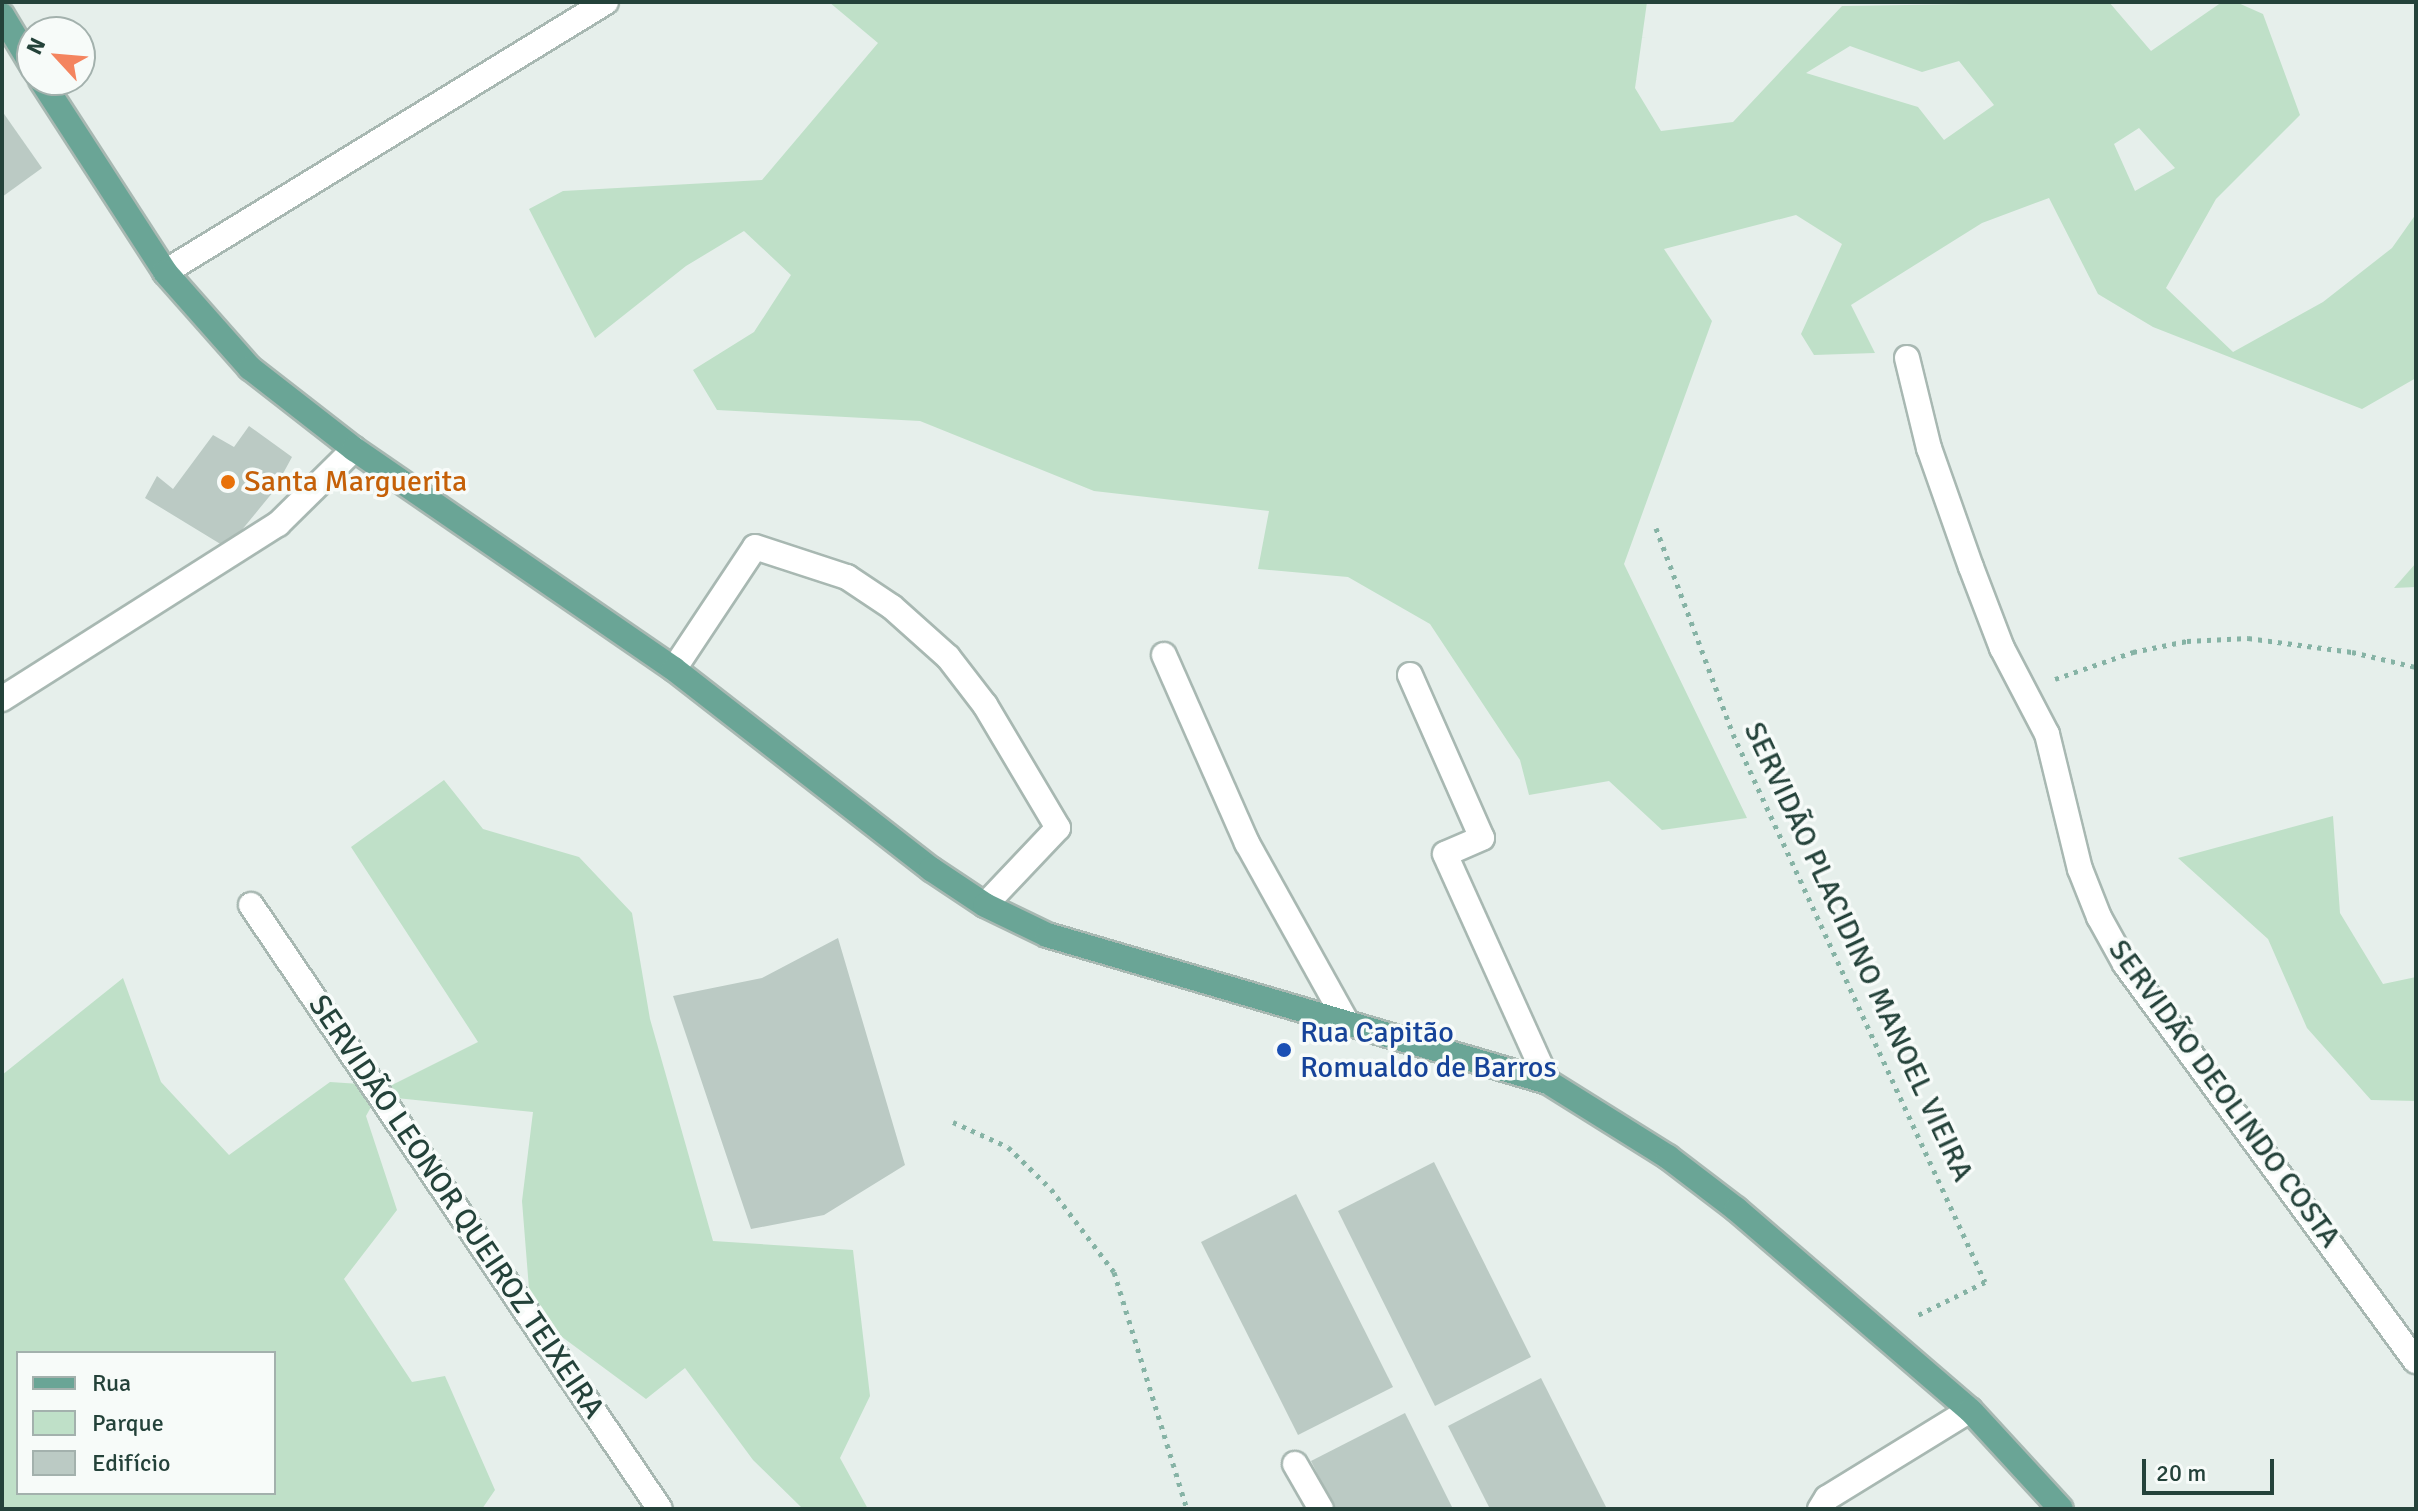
<!DOCTYPE html>
<meta charset="utf-8">
<style>
body{margin:0}
#map{position:relative;width:2418px;height:1511px;overflow:hidden;background:#e6efeb;font-family:Signika,sans-serif}
div>[style]{position:absolute}
.green>*{inset:0;background:#bfe0c8}
.building>*{inset:0;background:#bbcac4}
.path>*{height:5px;margin-top:-2.5px;transform-origin:0;background:repeating-linear-gradient(90deg,#86b3a5 0 4px,transparent 0 10px)}
.roads{filter:drop-shadow(2px 0 #a8b8b2) drop-shadow(-2px 0 #a8b8b2) drop-shadow(0 2px #a8b8b2) drop-shadow(0 -2px #a8b8b2)}
.minor>*{height:24px;margin:-12px;padding:0 12px;transform-origin:12px;border-radius:12px;background:#fff}
.major>*{height:24px;margin:-12px;padding:0 12px;transform-origin:12px;border-radius:12px;background:#6aa596}
.dots>*{width:22px;height:22px;translate:-50% -50%;box-sizing:border-box;border:4px solid #f7fbf9;border-radius:50%}
span{translate:-50% -50%;white-space:nowrap;text-align:center;line-height:1.15;-webkit-text-stroke:7px #f7fbf9;paint-order:stroke}
.food-label{font-size:30px;color:#c56008}
.left{translate:0 -50%;text-align:left}
.street-label{font-size:30px;color:#24423a}
.transit-label{font-size:30px;color:#164399}
.frame{position:absolute;inset:0;border:4px solid #24423a;pointer-events:none}
.legend{position:absolute;left:16px;top:1351px;width:260px;height:144px;box-sizing:border-box;background:#f7fbf9;border:2px solid #a3b1ad;margin:0;padding:10px 14px;list-style:none;font-size:24px;color:#24423a}
.legend li{display:flex;align-items:center;gap:16px;height:40px}
.legend b{width:40px;border:2px solid #a3b1ad}
.north{position:absolute;left:16px;top:16px;width:80px;height:80px;box-sizing:border-box;background:#f7fbf9;border:2px solid #a3b1ad;border-radius:50%;rotate:296deg;font-size:22px;font-weight:700;line-height:32px;text-align:center;color:#24423a}
.north::after{content:'';display:block;margin:auto;width:28px;height:36px;background:#f4845f;clip-path:polygon(50% 0,100% 100%,50% 72%,0 100%)}
.scale{position:absolute;left:2142px;top:1459px;width:132px;height:36px;box-sizing:border-box;border:4px solid #24423a;border-top:0;padding-left:10px;font-size:24px;line-height:28px;white-space:nowrap;color:#24423a;-webkit-text-stroke:6px #f7fbf9;paint-order:stroke}
</style>
<div id="map">
<div class="green">
<i style="clip-path:polygon(evenodd,829px 2px,1647px 2px,1635px 88px,1661px 131px,1733px 122px,1842px 6px,2109px 2px,2151px 51px,2222px 2px,2236px 2px,2263px 14px,2300px 115px,2216px 199px,2166px 288px,2233px 352px,2323px 302px,2392px 248px,2416px 214px,2416px 378px,2362px 409px,2153px 327px,2098px 294px,2049px 198px,1982px 223px,1851px 305px,1875px 353px,1814px 355px,1801px 334px,1842px 244px,1796px 215px,1664px 249px,1712px 321px,1624px 564px,1747px 818px,1662px 830px,1609px 781px,1529px 795px,1520px 760px,1430px 624px,1348px 577px,1258px 569px,1269px 511px,1094px 491px,920px 421px,717px 410px,693px 370px,754px 332px,791px 275px,744px 231px,686px 266px,595px 338px,529px 209px,563px 191px,762px 180px,878px 43px,829px 2px,1850px 46px,1922px 72px,1959px 61px,1994px 105px,1944px 140px,1918px 107px,1806px 73px,1850px 46px,829px 2px,2139px 128px,2175px 168px,2135px 191px,2114px 144px,2139px 128px)"></i>
<i style="clip-path:polygon(2416px 563px,2416px 587px,2394px 588px)"></i>
<i style="clip-path:polygon(evenodd,444px 780px,483px 829px,579px 857px,632px 913px,650px 1019px,713px 1241px,853px 1250px,870px 1396px,840px 1458px,868px 1509px,803px 1509px,753px 1460px,685px 1368px,646px 1399px,531px 1314px,522px 1201px,533px 1112px,377px 1096px,366px 1116px,397px 1210px,344px 1279px,412px 1382px,445px 1376px,495px 1490px,482px 1509px,2px 1509px,2px 1075px,123px 978px,161px 1082px,229px 1155px,330px 1082px,390px 1086px,478px 1042px,351px 847px,444px 780px,18px 1353px,274px 1353px,274px 1493px,18px 1493px,18px 1353px)"></i>
<i style="clip-path:polygon(2333px 816px,2340px 913px,2383px 984px,2416px 977px,2416px 1101px,2371px 1100px,2307px 1028px,2268px 939px,2178px 858px)"></i>
</div>
<div class="building">
<i style="clip-path:polygon(2px 111px,42px 168px,2px 197px)"></i>
<i style="clip-path:polygon(249px 426px,292px 457px,273px 492px,227px 548px,145px 498px,157px 476px,173px 489px,213px 435px,234px 447px)"></i>
<i style="clip-path:polygon(838px 938px,905px 1165px,824px 1215px,751px 1229px,673px 996px,762px 978px)"></i>
<i style="clip-path:polygon(1434px 1162px,1531px 1357px,1435px 1406px,1338px 1211px)"></i>
<i style="clip-path:polygon(1296px 1194px,1393px 1387px,1298px 1435px,1201px 1242px)"></i>
<i style="clip-path:polygon(1541px 1378px,1607px 1509px,1490px 1509px,1448px 1426px)"></i>
<i style="clip-path:polygon(1405px 1413px,1453px 1509px,1335px 1509px,1311px 1461px)"></i>
</div>
<div class="path">
<i style="left:1656px;top:528px;width:220px;rotate:69.5deg"></i>
<i style="left:1733px;top:734px;width:603px;rotate:65.3deg"></i>
<i style="left:1985px;top:1282px;width:79px;rotate:153.8deg"></i>
<i style="left:2055px;top:679px;width:83px;rotate:-19.1deg"></i>
<i style="left:2133px;top:652px;width:55px;rotate:-11.5deg"></i>
<i style="left:2187px;top:641px;width:61px;rotate:-2.8deg"></i>
<i style="left:2248px;top:638px;width:105px;rotate:7.7deg"></i>
<i style="left:2352px;top:652px;width:66px;rotate:13.2deg"></i>
<i style="left:953px;top:1122px;width:60px;rotate:24.4deg"></i>
<i style="left:1008px;top:1147px;width:60px;rotate:44.3deg"></i>
<i style="left:1051px;top:1189px;width:104px;rotate:52.8deg"></i>
<i style="left:1114px;top:1272px;width:248px;rotate:72.9deg"></i>
</div>
<div class="roads">
<div class="minor">
<i style="left:165px;top:272px;width:517px;rotate:-31.48deg"></i>
<i style="left:1907px;top:358px;width:93px;rotate:76.3deg"></i>
<i style="left:1929px;top:448px;width:126px;rotate:70.6deg"></i>
<i style="left:1971px;top:567px;width:87px;rotate:69.1deg"></i>
<i style="left:2002px;top:648px;width:97px;rotate:62.4deg"></i>
<i style="left:2047px;top:734px;width:139px;rotate:76.3deg"></i>
<i style="left:2080px;top:869px;width:52px;rotate:68.4deg"></i>
<i style="left:2099px;top:917px;width:54px;rotate:61deg"></i>
<i style="left:2125px;top:964px;width:492px;rotate:53.8deg"></i>
<i style="left:1164px;top:655px;width:206px;rotate:66.2deg"></i>
<i style="left:1247px;top:843px;width:204px;rotate:60.9deg"></i>
<i style="left:674px;top:669px;width:146px;rotate:-56.4deg"></i>
<i style="left:755px;top:547px;width:97px;rotate:18.1deg"></i>
<i style="left:847px;top:577px;width:54px;rotate:33.7deg"></i>
<i style="left:892px;top:607px;width:75px;rotate:41.8deg"></i>
<i style="left:948px;top:657px;width:61px;rotate:52.4deg"></i>
<i style="left:985px;top:705px;width:143px;rotate:59.3deg"></i>
<i style="left:1058px;top:828px;width:106px;rotate:133.5deg"></i>
<i style="left:1410px;top:675px;width:178px;rotate:66.2deg"></i>
<i style="left:1482px;top:838px;width:40px;rotate:156.6deg"></i>
<i style="left:1445px;top:854px;width:250px;rotate:65.7deg"></i>
<i style="left:2px;top:699px;width:327px;rotate:-32.4deg"></i>
<i style="left:278px;top:524px;width:107px;rotate:-44.6deg"></i>
<i style="left:251px;top:905px;width:729px;rotate:55.9deg"></i>
<i style="left:1295px;top:1464px;width:52px;rotate:60deg"></i>
<i style="left:1820px;top:1509px;width:13px;rotate:-58deg"></i>
<i style="left:1827px;top:1498px;width:168px;rotate:-31.6deg"></i>
</div>
<div class="major">
<i style="left:2px;top:15px;width:58px;rotate:59deg"></i>
<i style="left:41px;top:80px;width:229px;rotate:57.1deg"></i>
<i style="left:165px;top:272px;width:128px;rotate:48.5deg"></i>
<i style="left:250px;top:368px;width:132px;rotate:37.9deg"></i>
<i style="left:354px;top:449px;width:388px;rotate:34.5deg"></i>
<i style="left:674px;top:669px;width:326px;rotate:37.9deg"></i>
<i style="left:931px;top:869px;width:65px;rotate:33.7deg"></i>
<i style="left:985px;top:905px;width:69px;rotate:25.8deg"></i>
<i style="left:1047px;top:935px;width:522px;rotate:16.35deg"></i>
<i style="left:1548px;top:1082px;width:142px;rotate:32deg"></i>
<i style="left:1668px;top:1157px;width:86px;rotate:37.4deg"></i>
<i style="left:1736px;top:1209px;width:308px;rotate:40.7deg"></i>
<i style="left:1970px;top:1410px;width:134px;rotate:47.4deg"></i>
</div>
</div>
<div class="dots">
<i style="left:228px;top:482px;background:#e8710a"></i>
<i style="left:1284px;top:1050px;background:#1a4fb4"></i>
</div>
<div class="food-label">
<span class="left" style="left:244px;top:482px">Santa Marguerita</span>
</div>
<div class="street-label">
<span style="left:1858px;top:952px;rotate:65deg">SERVIDÃO PLACIDINO MANOEL VIEIRA</span>
<span style="left:2224px;top:1094px;rotate:54deg">SERVIDÃO DEOLINDO COSTA</span>
<span style="left:456px;top:1207px;rotate:56deg">SERVIDÃO LEONOR QUEIROZ TEIXEIRA</span>
</div>
<div class="transit-label">
<span class="left" style="left:1300px;top:1050px">Rua Capitão<br>Romualdo de Barros</span>
</div>
<div class="frame"></div>
<ul class="legend">
<li><b style="height:10px;background:#6aa596"></b>Rua</li>
<li><b style="height:22px;background:#bfe0c8"></b>Parque</li>
<li><b style="height:22px;background:#bbcac4"></b>Edifício</li>
</ul>
<div class="north">N</div>
<div class="scale">20 m</div>
</div>
